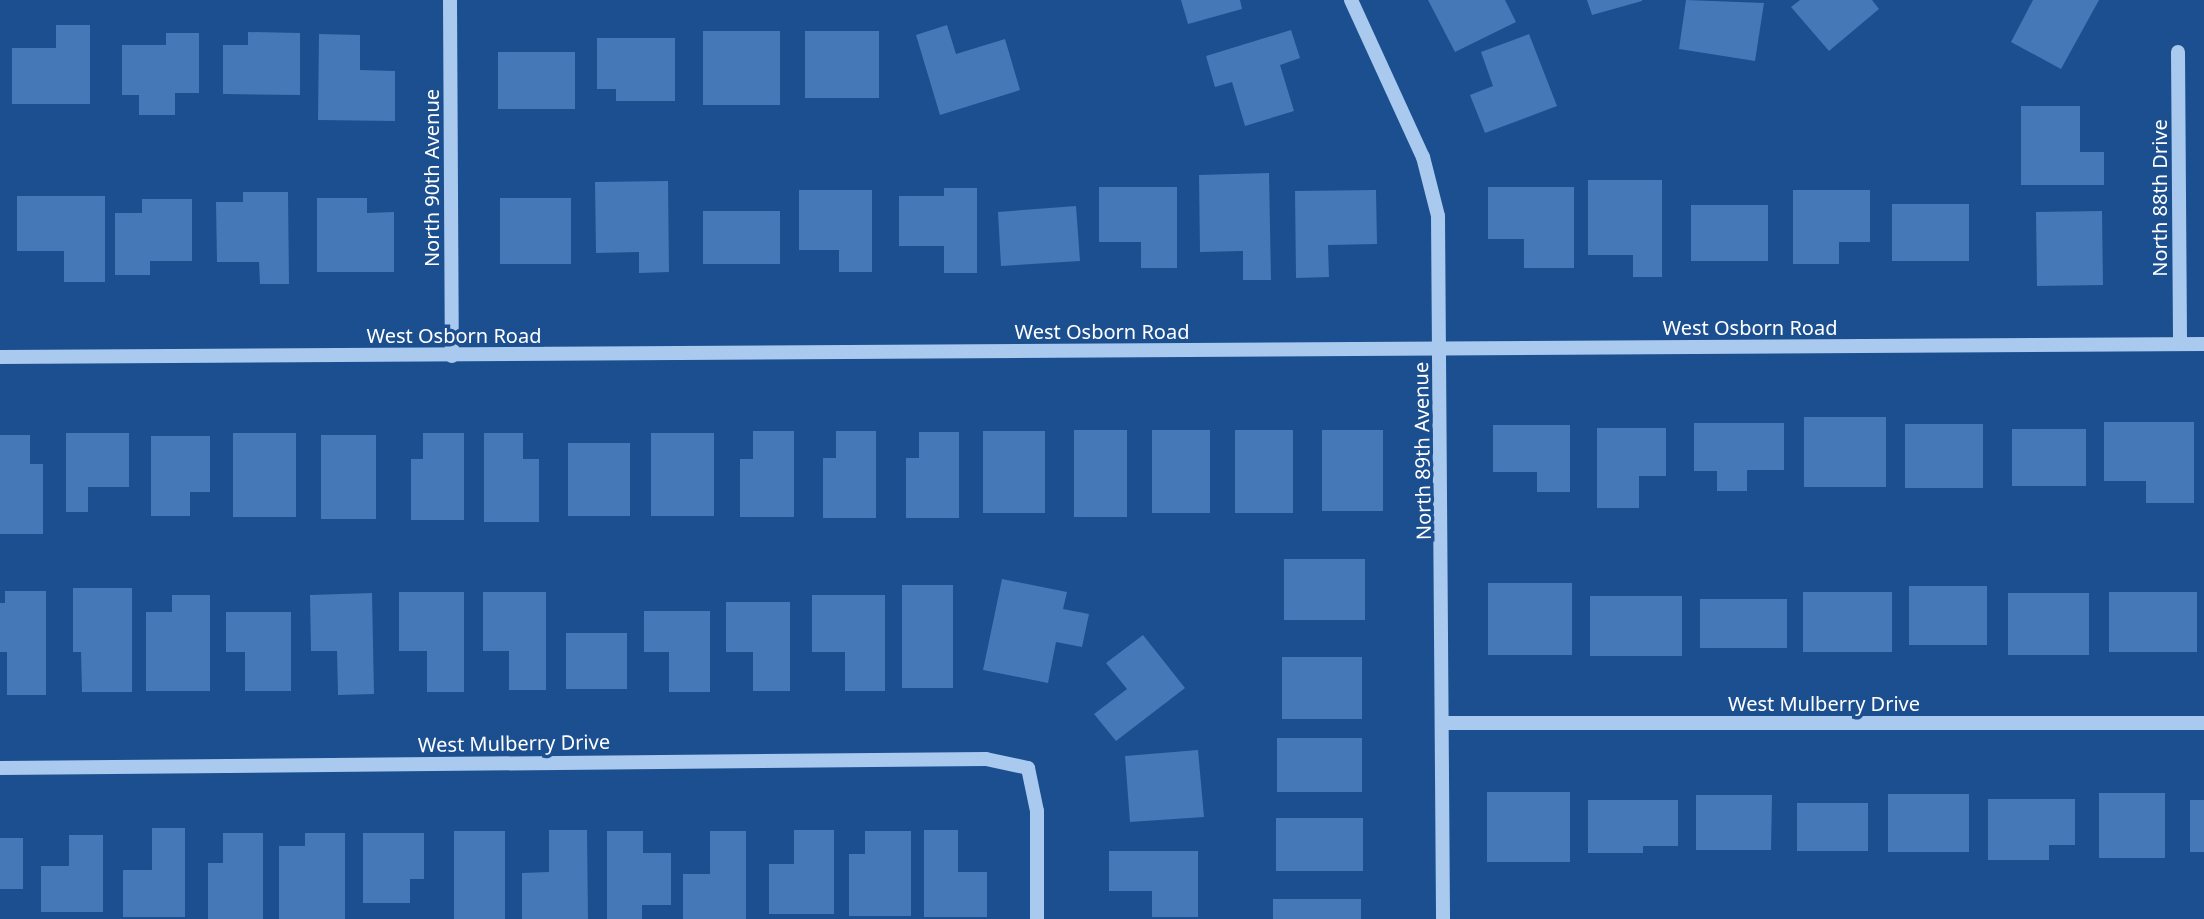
<!DOCTYPE html>
<style>
body{margin:0}
#map{position:relative;width:2204px;height:919px;overflow:hidden;background:#1b4f8f;font-family:"Noto Sans",sans-serif}
div>[style]{position:absolute}
.building>*{inset:0;background:#4478b7}
.minor>*{height:14px;margin:-7px;padding:0 7px;transform-origin:7px;border-radius:7px;background:#a9c9ee}
span{translate:-50% -50%;white-space:nowrap;text-align:center;line-height:1.15;-webkit-text-stroke:7px #1b4f8f;paint-order:stroke}
.street-label{font-size:20px;color:#fff}
</style>
<div id="map">
<div class="building">
<i style="clip-path:polygon(1181px 0,1240px 0,1242px 9px,1188px 24px)"></i>
<i style="clip-path:polygon(1428px 0,1505px 0,1516px 22px,1455px 52px)"></i>
<i style="clip-path:polygon(1587px 0,1642px 0,1642px 1px,1592px 15px)"></i>
<i style="clip-path:polygon(1686px 0,1764px 3px,1755px 61px,1679px 49px)"></i>
<i style="clip-path:polygon(1800px 0,1872px 0,1879px 9px,1829px 51px,1791px 7px)"></i>
<i style="clip-path:polygon(2033px 0,2099px 0,2061px 69px,2011px 42px)"></i>
<i style="clip-path:polygon(56px 25px,90px 25px,90px 104px,12px 104px,12px 48px,56px 48px)"></i>
<i style="clip-path:polygon(947px 25px,956px 54px,1005px 39px,1020px 90px,940px 115px,916px 35px)"></i>
<i style="clip-path:polygon(1291px 30px,1300px 58px,1280px 65px,1294px 111px,1245px 126px,1232px 82px,1215px 87px,1206px 56px)"></i>
<i style="clip-path:polygon(703px 31px,780px 31px,780px 105px,703px 105px)"></i>
<i style="clip-path:polygon(805px 31px,879px 31px,879px 98px,805px 98px)"></i>
<i style="clip-path:polygon(248px 32px,300px 33px,300px 95px,223px 94px,223px 45px,248px 45px)"></i>
<i style="clip-path:polygon(166px 33px,199px 33px,199px 93px,175px 93px,175px 115px,139px 115px,139px 95px,122px 95px,122px 45px,166px 45px)"></i>
<i style="clip-path:polygon(319px 34px,360px 35px,360px 70px,395px 71px,395px 121px,318px 120px)"></i>
<i style="clip-path:polygon(1529px 34px,1557px 106px,1485px 133px,1470px 95px,1493px 86px,1481px 52px)"></i>
<i style="clip-path:polygon(597px 38px,675px 38px,675px 101px,616px 101px,616px 89px,597px 89px)"></i>
<i style="clip-path:polygon(498px 52px,575px 52px,575px 109px,498px 109px)"></i>
<i style="clip-path:polygon(2021px 106px,2080px 106px,2080px 152px,2104px 152px,2104px 185px,2021px 185px)"></i>
<i style="clip-path:polygon(1269px 173px,1271px 280px,1243px 280px,1243px 251px,1200px 252px,1199px 175px)"></i>
<i style="clip-path:polygon(1588px 180px,1662px 180px,1662px 277px,1633px 277px,1633px 255px,1588px 255px)"></i>
<i style="clip-path:polygon(668px 181px,669px 272px,639px 273px,639px 252px,596px 253px,595px 182px)"></i>
<i style="clip-path:polygon(1099px 187px,1177px 187px,1177px 268px,1141px 268px,1141px 242px,1099px 242px)"></i>
<i style="clip-path:polygon(1488px 187px,1574px 187px,1574px 268px,1524px 268px,1524px 239px,1488px 239px)"></i>
<i style="clip-path:polygon(944px 188px,977px 188px,977px 273px,944px 273px,944px 246px,899px 246px,899px 196px,944px 196px)"></i>
<i style="clip-path:polygon(799px 190px,872px 190px,872px 272px,839px 272px,839px 250px,799px 250px)"></i>
<i style="clip-path:polygon(1376px 190px,1377px 244px,1328px 245px,1329px 277px,1296px 278px,1295px 191px)"></i>
<i style="clip-path:polygon(1793px 190px,1870px 190px,1870px 242px,1839px 242px,1839px 264px,1793px 264px)"></i>
<i style="clip-path:polygon(243px 192px,288px 192px,289px 284px,260px 284px,259px 262px,217px 262px,216px 202px,243px 202px)"></i>
<i style="clip-path:polygon(17px 196px,105px 196px,105px 282px,64px 282px,64px 251px,17px 251px)"></i>
<i style="clip-path:polygon(317px 198px,367px 198px,367px 213px,394px 212px,394px 272px,317px 272px)"></i>
<i style="clip-path:polygon(500px 198px,571px 198px,571px 264px,500px 264px)"></i>
<i style="clip-path:polygon(142px 199px,192px 199px,192px 261px,150px 261px,150px 275px,115px 275px,115px 213px,142px 213px)"></i>
<i style="clip-path:polygon(1892px 204px,1969px 204px,1969px 261px,1892px 261px)"></i>
<i style="clip-path:polygon(1691px 205px,1768px 205px,1768px 261px,1691px 261px)"></i>
<i style="clip-path:polygon(1076px 206px,1080px 261px,1001px 266px,998px 212px)"></i>
<i style="clip-path:polygon(703px 211px,780px 211px,780px 264px,703px 264px)"></i>
<i style="clip-path:polygon(2102px 211px,2103px 285px,2037px 286px,2036px 212px)"></i>
<i style="clip-path:polygon(1804px 417px,1886px 417px,1886px 487px,1804px 487px)"></i>
<i style="clip-path:polygon(2104px 422px,2194px 422px,2194px 503px,2146px 503px,2146px 481px,2104px 481px)"></i>
<i style="clip-path:polygon(1694px 423px,1784px 423px,1784px 470px,1747px 470px,1747px 491px,1717px 491px,1717px 471px,1694px 471px)"></i>
<i style="clip-path:polygon(1905px 424px,1983px 424px,1983px 488px,1905px 488px)"></i>
<i style="clip-path:polygon(1493px 425px,1570px 425px,1570px 492px,1537px 492px,1537px 472px,1493px 472px)"></i>
<i style="clip-path:polygon(1597px 428px,1666px 428px,1666px 476px,1639px 476px,1639px 508px,1597px 508px)"></i>
<i style="clip-path:polygon(2012px 429px,2086px 429px,2086px 486px,2012px 486px)"></i>
<i style="clip-path:polygon(1074px 430px,1127px 430px,1127px 517px,1074px 517px)"></i>
<i style="clip-path:polygon(1152px 430px,1210px 430px,1210px 513px,1152px 513px)"></i>
<i style="clip-path:polygon(1235px 430px,1293px 430px,1293px 513px,1235px 513px)"></i>
<i style="clip-path:polygon(1322px 430px,1383px 430px,1383px 511px,1322px 511px)"></i>
<i style="clip-path:polygon(753px 431px,794px 431px,794px 517px,740px 517px,740px 459px,753px 459px)"></i>
<i style="clip-path:polygon(836px 431px,876px 431px,876px 518px,823px 518px,823px 458px,836px 458px)"></i>
<i style="clip-path:polygon(983px 431px,1045px 431px,1045px 513px,983px 513px)"></i>
<i style="clip-path:polygon(919px 432px,959px 432px,959px 518px,906px 518px,906px 458px,919px 458px)"></i>
<i style="clip-path:polygon(66px 433px,129px 433px,129px 487px,88px 487px,88px 512px,66px 512px)"></i>
<i style="clip-path:polygon(233px 433px,296px 433px,296px 517px,233px 517px)"></i>
<i style="clip-path:polygon(423px 433px,464px 433px,464px 520px,411px 520px,411px 459px,423px 459px)"></i>
<i style="clip-path:polygon(484px 433px,523px 433px,523px 459px,539px 459px,539px 522px,484px 522px)"></i>
<i style="clip-path:polygon(651px 433px,714px 433px,714px 516px,651px 516px)"></i>
<i style="clip-path:polygon(0 435px,30px 435px,30px 464px,43px 464px,43px 534px,0 534px)"></i>
<i style="clip-path:polygon(321px 435px,376px 435px,376px 519px,321px 519px)"></i>
<i style="clip-path:polygon(151px 436px,210px 436px,210px 492px,190px 492px,190px 516px,151px 516px)"></i>
<i style="clip-path:polygon(568px 443px,630px 443px,630px 516px,568px 516px)"></i>
<i style="clip-path:polygon(1284px 559px,1365px 559px,1365px 620px,1284px 620px)"></i>
<i style="clip-path:polygon(1002px 579px,1067px 592px,1063px 609px,1089px 614px,1082px 647px,1056px 642px,1048px 683px,983px 670px)"></i>
<i style="clip-path:polygon(1488px 583px,1572px 583px,1572px 655px,1488px 655px)"></i>
<i style="clip-path:polygon(902px 585px,953px 585px,953px 688px,902px 688px)"></i>
<i style="clip-path:polygon(1909px 586px,1987px 586px,1987px 645px,1909px 645px)"></i>
<i style="clip-path:polygon(73px 588px,132px 588px,132px 692px,82px 692px,81px 652px,73px 652px)"></i>
<i style="clip-path:polygon(5px 591px,46px 591px,46px 695px,7px 695px,7px 652px,0 652px,0 603px,5px 603px)"></i>
<i style="clip-path:polygon(399px 592px,464px 592px,464px 692px,427px 692px,427px 651px,399px 651px)"></i>
<i style="clip-path:polygon(483px 592px,546px 592px,546px 690px,509px 690px,509px 651px,483px 651px)"></i>
<i style="clip-path:polygon(1803px 592px,1892px 592px,1892px 652px,1803px 652px)"></i>
<i style="clip-path:polygon(2109px 592px,2197px 592px,2197px 652px,2109px 652px)"></i>
<i style="clip-path:polygon(372px 593px,374px 694px,338px 695px,337px 651px,311px 651px,310px 595px)"></i>
<i style="clip-path:polygon(2008px 593px,2089px 593px,2089px 655px,2008px 655px)"></i>
<i style="clip-path:polygon(172px 595px,210px 595px,210px 691px,146px 691px,146px 612px,172px 612px)"></i>
<i style="clip-path:polygon(812px 595px,885px 595px,885px 691px,845px 691px,845px 652px,812px 652px)"></i>
<i style="clip-path:polygon(1590px 596px,1682px 596px,1682px 656px,1590px 656px)"></i>
<i style="clip-path:polygon(1700px 599px,1787px 599px,1787px 648px,1700px 648px)"></i>
<i style="clip-path:polygon(726px 602px,790px 602px,790px 691px,753px 691px,753px 652px,726px 652px)"></i>
<i style="clip-path:polygon(644px 611px,710px 611px,710px 692px,669px 692px,669px 652px,644px 652px)"></i>
<i style="clip-path:polygon(226px 612px,291px 612px,291px 691px,245px 691px,245px 652px,226px 652px)"></i>
<i style="clip-path:polygon(566px 633px,627px 633px,627px 689px,566px 689px)"></i>
<i style="clip-path:polygon(1143px 635px,1185px 688px,1116px 741px,1094px 714px,1127px 689px,1106px 663px)"></i>
<i style="clip-path:polygon(1282px 657px,1362px 657px,1362px 719px,1282px 719px)"></i>
<i style="clip-path:polygon(1277px 738px,1362px 738px,1362px 792px,1277px 792px)"></i>
<i style="clip-path:polygon(1198px 750px,1204px 817px,1130px 822px,1125px 756px)"></i>
<i style="clip-path:polygon(1487px 792px,1570px 792px,1570px 862px,1487px 862px)"></i>
<i style="clip-path:polygon(2099px 793px,2165px 793px,2165px 858px,2099px 858px)"></i>
<i style="clip-path:polygon(1888px 794px,1969px 794px,1969px 852px,1888px 852px)"></i>
<i style="clip-path:polygon(1696px 795px,1772px 795px,1771px 850px,1696px 850px)"></i>
<i style="clip-path:polygon(1988px 799px,2075px 799px,2075px 845px,2049px 845px,2049px 860px,1988px 860px)"></i>
<i style="clip-path:polygon(1588px 800px,1678px 800px,1678px 846px,1643px 846px,1643px 853px,1588px 853px)"></i>
<i style="clip-path:polygon(2190px 800px,2204px 800px,2204px 852px,2190px 852px)"></i>
<i style="clip-path:polygon(1797px 803px,1868px 803px,1868px 851px,1797px 851px)"></i>
<i style="clip-path:polygon(1276px 818px,1363px 818px,1363px 871px,1276px 871px)"></i>
<i style="clip-path:polygon(152px 828px,185px 828px,185px 917px,123px 917px,123px 870px,152px 870px)"></i>
<i style="clip-path:polygon(549px 830px,587px 830px,588px 919px,522px 919px,522px 873px,549px 872px)"></i>
<i style="clip-path:polygon(794px 830px,834px 830px,834px 914px,769px 914px,769px 864px,794px 864px)"></i>
<i style="clip-path:polygon(924px 830px,958px 830px,958px 872px,987px 872px,987px 917px,924px 917px)"></i>
<i style="clip-path:polygon(454px 831px,505px 831px,505px 919px,454px 919px)"></i>
<i style="clip-path:polygon(607px 831px,643px 831px,643px 853px,671px 853px,671px 905px,642px 905px,642px 919px,607px 919px)"></i>
<i style="clip-path:polygon(710px 831px,746px 831px,746px 919px,683px 919px,683px 874px,710px 874px)"></i>
<i style="clip-path:polygon(865px 831px,911px 831px,911px 916px,849px 916px,849px 854px,865px 854px)"></i>
<i style="clip-path:polygon(223px 833px,263px 833px,263px 919px,208px 919px,208px 863px,223px 863px)"></i>
<i style="clip-path:polygon(305px 833px,345px 833px,345px 919px,279px 919px,279px 846px,305px 846px)"></i>
<i style="clip-path:polygon(363px 833px,424px 833px,424px 879px,410px 879px,410px 903px,363px 903px)"></i>
<i style="clip-path:polygon(69px 835px,103px 835px,103px 912px,41px 912px,41px 866px,69px 866px)"></i>
<i style="clip-path:polygon(0 838px,23px 838px,23px 889px,0 889px)"></i>
<i style="clip-path:polygon(1109px 851px,1198px 851px,1198px 917px,1152px 917px,1152px 891px,1109px 891px)"></i>
<i style="clip-path:polygon(1273px 899px,1361px 899px,1361px 919px,1273px 919px)"></i>
</div>
<div class="minor">
<i style="left:450px;top:0;width:356px;rotate:89.7deg"></i>
<i style="left:1351px;top:0;width:173px;rotate:65.4deg"></i>
<i style="left:1423px;top:157px;width:61px;rotate:75.7deg"></i>
<i style="left:1438px;top:216px;width:703px;rotate:89.59deg"></i>
<i style="left:2178px;top:52px;width:292px;rotate:89.6deg"></i>
<i style="left:0;top:357px;width:2204px;rotate:-0.34deg"></i>
<i style="left:1445px;top:723px;width:759px"></i>
<i style="left:0;top:768px;width:986px;rotate:-0.52deg"></i>
<i style="left:986px;top:759px;width:43px;rotate:12.1deg"></i>
<i style="left:1028px;top:768px;width:44px;rotate:78.2deg"></i>
<i style="left:1037px;top:811px;width:108px;rotate:90deg"></i>
</div>
<div class="street-label">
<span style="left:431px;top:178px;rotate:-90deg">North 90th Avenue</span>
<span style="left:2159px;top:198px;rotate:-90deg">North 88th Drive</span>
<span style="left:1750px;top:327px">West Osborn Road</span>
<span style="left:1102px;top:331px">West Osborn Road</span>
<span style="left:454px;top:335px">West Osborn Road</span>
<span style="left:1422px;top:451px;rotate:-91deg">North 89th Avenue</span>
<span style="left:1824px;top:703px">West Mulberry Drive</span>
<span style="left:514px;top:743px;rotate:-1deg">West Mulberry Drive</span>
</div>
</div>
